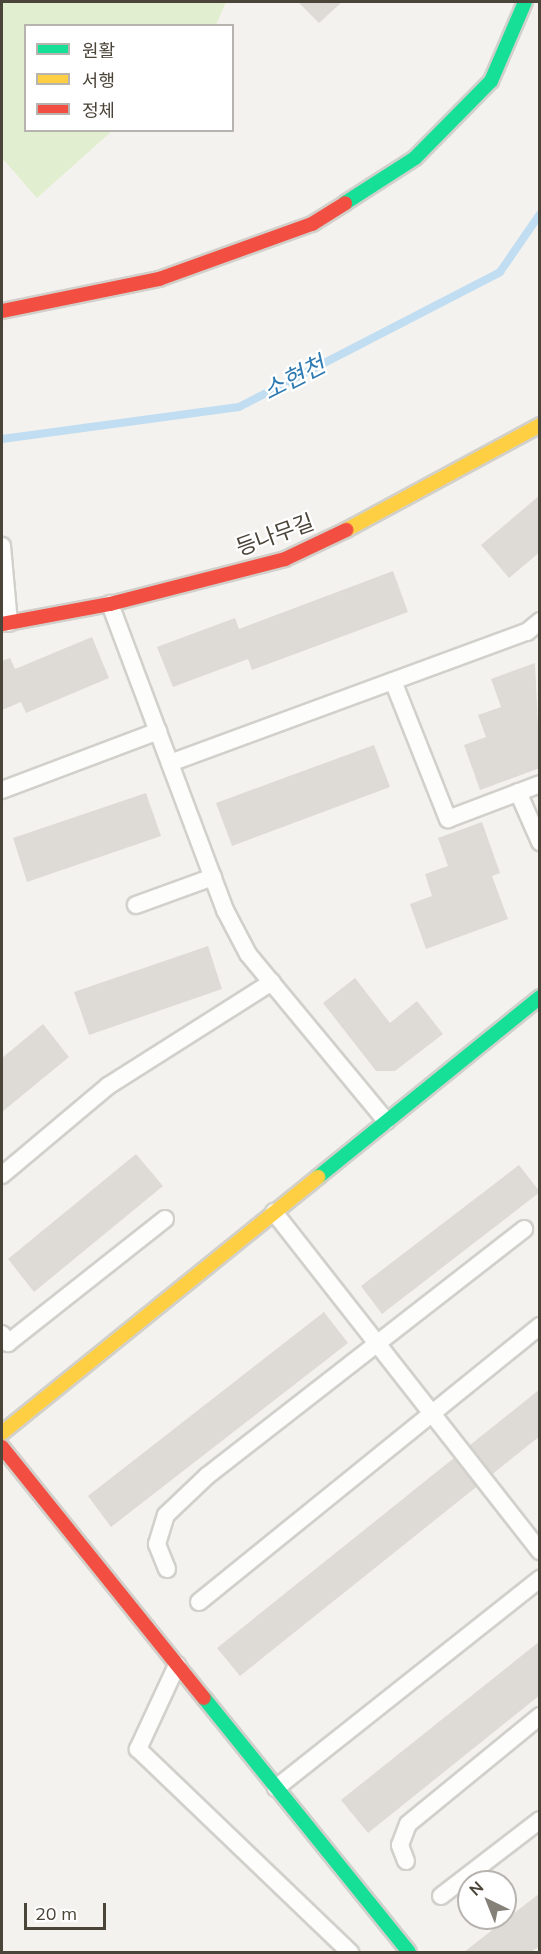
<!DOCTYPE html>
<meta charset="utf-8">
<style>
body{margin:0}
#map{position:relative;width:541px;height:1954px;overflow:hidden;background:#f4f2ee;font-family:Mulish,"Noto Sans KR",sans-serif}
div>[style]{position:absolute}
.green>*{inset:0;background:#e1eecf}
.stream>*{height:8px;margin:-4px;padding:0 4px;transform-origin:4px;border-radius:4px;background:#c0ddf1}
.building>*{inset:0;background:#dedbd6}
.roads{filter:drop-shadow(2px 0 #d2d0cb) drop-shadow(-2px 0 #d2d0cb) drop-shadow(0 2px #d2d0cb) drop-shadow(0 -2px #d2d0cb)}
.lane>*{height:16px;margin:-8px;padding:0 8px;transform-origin:8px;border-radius:8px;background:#fdfdfc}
.fast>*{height:14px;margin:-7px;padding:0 7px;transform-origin:7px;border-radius:7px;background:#16e098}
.slow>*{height:14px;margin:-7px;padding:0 7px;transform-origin:7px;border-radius:7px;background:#ffcf43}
.jam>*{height:14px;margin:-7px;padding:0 7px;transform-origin:7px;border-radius:7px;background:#f24e42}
span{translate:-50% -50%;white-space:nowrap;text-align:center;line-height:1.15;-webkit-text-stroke:4.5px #fff;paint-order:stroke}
.street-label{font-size:22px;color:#4b4439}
.water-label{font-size:24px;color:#2e7ab2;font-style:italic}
.frame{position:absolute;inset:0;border:3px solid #4b4439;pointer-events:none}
.legend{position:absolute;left:24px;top:24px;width:210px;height:108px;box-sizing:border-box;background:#fff;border:2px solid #b7b4b0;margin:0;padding:8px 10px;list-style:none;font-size:18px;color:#4b4439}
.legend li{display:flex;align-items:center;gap:12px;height:30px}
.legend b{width:30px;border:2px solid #b7b4b0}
.north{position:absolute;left:457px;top:1870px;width:60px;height:60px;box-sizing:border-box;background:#fff;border:2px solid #b7b4b0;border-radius:50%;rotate:317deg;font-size:16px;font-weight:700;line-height:24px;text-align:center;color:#4b4439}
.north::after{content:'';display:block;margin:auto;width:21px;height:27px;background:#868178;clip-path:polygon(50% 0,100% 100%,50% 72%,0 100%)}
.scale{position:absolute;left:24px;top:1903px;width:82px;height:27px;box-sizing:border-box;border:3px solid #4b4439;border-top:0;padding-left:8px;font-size:18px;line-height:21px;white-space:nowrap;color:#4b4439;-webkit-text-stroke:4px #fff;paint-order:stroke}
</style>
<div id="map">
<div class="green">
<i style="clip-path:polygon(2px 2px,226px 2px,216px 25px,26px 26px,26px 130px,112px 131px,37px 198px,2px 158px)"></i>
</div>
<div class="stream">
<i style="left:2px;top:439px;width:239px;rotate:-7.7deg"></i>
<i style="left:239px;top:407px;width:294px;rotate:-27.3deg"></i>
<i style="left:500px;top:272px;width:70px;rotate:-55.4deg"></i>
</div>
<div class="building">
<i style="clip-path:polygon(298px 2px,342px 2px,319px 23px)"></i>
<i style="clip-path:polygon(540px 495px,540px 552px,509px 578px,481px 545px)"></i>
<i style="clip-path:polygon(393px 571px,408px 612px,252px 670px,248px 659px,173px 687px,157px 647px,235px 618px,239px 629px)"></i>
<i style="clip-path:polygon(92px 637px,109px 678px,26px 713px,21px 702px,2px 710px,2px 661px,10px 658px,15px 669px)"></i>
<i style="clip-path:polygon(535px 663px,540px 768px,480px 790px,464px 745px,486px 737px,478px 715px,501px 707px,491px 679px)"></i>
<i style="clip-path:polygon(374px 745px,390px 787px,232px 846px,216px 803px)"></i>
<i style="clip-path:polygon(146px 793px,161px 836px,27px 882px,13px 838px)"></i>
<i style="clip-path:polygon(482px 822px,500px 873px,492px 876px,508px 919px,426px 949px,410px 904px,432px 896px,425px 874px,448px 866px,438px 838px)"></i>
<i style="clip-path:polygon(208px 946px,222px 989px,89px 1035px,74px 992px)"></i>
<i style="clip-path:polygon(355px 978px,390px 1023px,417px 1001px,443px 1034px,395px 1071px,376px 1071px,323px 1003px)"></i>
<i style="clip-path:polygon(43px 1024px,69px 1057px,2px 1112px,2px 1058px)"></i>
<i style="clip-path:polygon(136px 1154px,163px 1186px,34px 1292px,8px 1259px)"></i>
<i style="clip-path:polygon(519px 1165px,540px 1192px,382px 1314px,361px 1286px)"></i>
<i style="clip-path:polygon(324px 1312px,348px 1343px,111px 1527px,88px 1496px)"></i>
<i style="clip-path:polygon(540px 1389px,540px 1436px,240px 1676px,217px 1648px)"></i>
<i style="clip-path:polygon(540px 1641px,540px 1695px,368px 1833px,341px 1800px)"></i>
<i style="clip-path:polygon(540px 1893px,540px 1946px,531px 1952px,464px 1952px)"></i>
</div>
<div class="roads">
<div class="lane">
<i style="left:2px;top:546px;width:77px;rotate:84.8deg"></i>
<i style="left:110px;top:604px;width:327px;rotate:69.4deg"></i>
<i style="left:225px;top:910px;width:50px;rotate:62.4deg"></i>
<i style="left:248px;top:954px;width:217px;rotate:50.4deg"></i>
<i style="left:393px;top:681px;width:149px;rotate:68.3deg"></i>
<i style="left:448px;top:819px;width:98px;rotate:-20.8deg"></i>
<i style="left:170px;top:763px;width:380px;rotate:-20.2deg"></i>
<i style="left:527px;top:632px;width:17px;rotate:-40deg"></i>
<i style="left:2px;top:790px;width:167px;rotate:-20.7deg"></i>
<i style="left:518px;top:792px;width:55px;rotate:66.3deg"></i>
<i style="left:136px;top:905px;width:82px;rotate:-20deg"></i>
<i style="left:2px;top:1175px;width:138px;rotate:-40deg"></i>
<i style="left:108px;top:1086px;width:194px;rotate:-32.4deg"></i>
<i style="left:274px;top:1212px;width:431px;rotate:51.9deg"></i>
<i style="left:2px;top:1334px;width:11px;rotate:56deg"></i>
<i style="left:8px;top:1343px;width:200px;rotate:-38.3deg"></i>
<i style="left:167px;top:1569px;width:27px;rotate:-112deg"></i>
<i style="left:157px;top:1544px;width:30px;rotate:-73deg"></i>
<i style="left:166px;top:1515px;width:57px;rotate:-43.6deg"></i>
<i style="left:207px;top:1476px;width:402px;rotate:-37.9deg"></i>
<i style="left:199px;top:1602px;width:439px;rotate:-39deg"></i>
<i style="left:177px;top:1665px;width:93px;rotate:114.9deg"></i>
<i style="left:138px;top:1749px;width:294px;rotate:43.8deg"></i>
<i style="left:276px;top:1788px;width:337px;rotate:-38.4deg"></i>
<i style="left:406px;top:1861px;width:17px;rotate:-111deg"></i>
<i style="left:400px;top:1845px;width:22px;rotate:-69deg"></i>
<i style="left:408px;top:1824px;width:171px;rotate:-39.3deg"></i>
<i style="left:441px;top:1896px;width:125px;rotate:-37.5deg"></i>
</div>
<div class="fast">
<i style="left:345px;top:203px;width:83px;rotate:-32.7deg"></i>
<i style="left:415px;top:158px;width:108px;rotate:-45.4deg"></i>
<i style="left:491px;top:81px;width:86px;rotate:-66.7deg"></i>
<i style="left:318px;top:1177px;width:286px;rotate:-39deg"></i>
<i style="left:204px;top:1698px;width:326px;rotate:51.1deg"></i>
</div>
<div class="slow">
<i style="left:346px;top:530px;width:221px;rotate:-28.4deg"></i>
<i style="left:2px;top:1433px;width:407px;rotate:-39deg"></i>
</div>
<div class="jam">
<i style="left:2px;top:311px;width:160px;rotate:-11.5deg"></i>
<i style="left:159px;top:279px;width:163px;rotate:-19.8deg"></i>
<i style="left:312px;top:224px;width:39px;rotate:-32deg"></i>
<i style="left:2px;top:624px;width:110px;rotate:-10.5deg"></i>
<i style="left:110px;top:604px;width:181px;rotate:-14.4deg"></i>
<i style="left:285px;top:559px;width:68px;rotate:-25.4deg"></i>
<i style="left:2px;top:1447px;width:322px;rotate:51.2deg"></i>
</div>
</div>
<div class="street-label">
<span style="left:275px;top:535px;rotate:-20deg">등나무길</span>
</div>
<div class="water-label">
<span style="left:294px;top:378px;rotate:-27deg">소현천</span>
</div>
<div class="frame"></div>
<ul class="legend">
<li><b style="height:8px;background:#16e098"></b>원활</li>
<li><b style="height:8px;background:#ffcf43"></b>서행</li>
<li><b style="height:8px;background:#f24e42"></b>정체</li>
</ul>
<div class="north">N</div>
<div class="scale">20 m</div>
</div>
